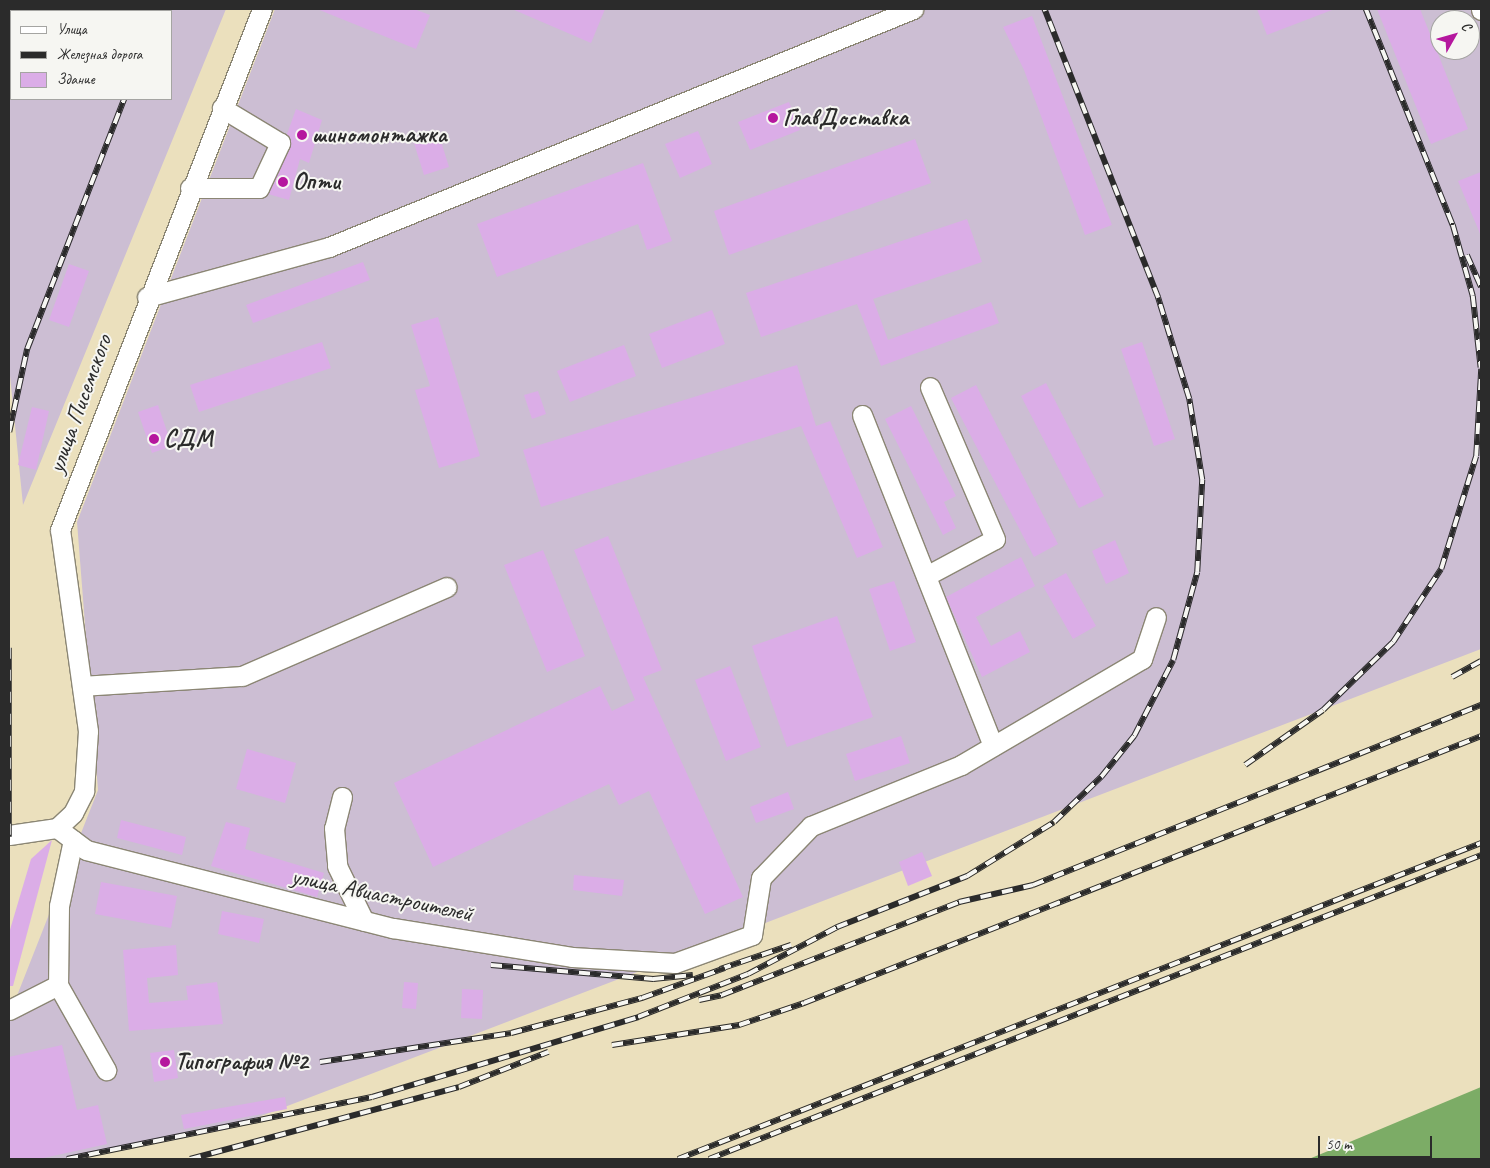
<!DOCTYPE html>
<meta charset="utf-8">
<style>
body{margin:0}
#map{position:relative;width:1490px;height:1168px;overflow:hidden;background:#ebe0bd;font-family:Caveat,sans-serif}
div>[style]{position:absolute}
.industrial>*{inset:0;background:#ccbed3}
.forest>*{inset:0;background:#7cac66}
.building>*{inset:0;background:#dbade7}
.roads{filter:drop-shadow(1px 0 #8b8674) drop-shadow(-1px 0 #8b8674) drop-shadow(0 1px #8b8674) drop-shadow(0 -1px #8b8674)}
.minor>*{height:19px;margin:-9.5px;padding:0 9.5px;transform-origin:9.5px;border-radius:9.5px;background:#fff}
.rail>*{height:5.5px;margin-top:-2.75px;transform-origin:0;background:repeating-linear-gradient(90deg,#f6f6f2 0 11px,#2b2b2b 0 22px);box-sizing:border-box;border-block:1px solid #2b2b2b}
.dots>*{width:14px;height:14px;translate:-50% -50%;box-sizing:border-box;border:2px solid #f6f6f2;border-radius:50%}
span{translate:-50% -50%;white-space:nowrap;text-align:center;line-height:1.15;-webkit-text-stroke:4px #f6f6f2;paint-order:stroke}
.poi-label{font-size:24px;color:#2b2b2b;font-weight:700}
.left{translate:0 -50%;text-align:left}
.street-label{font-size:24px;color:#2b2b2b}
.frame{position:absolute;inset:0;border:10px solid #2b2b2b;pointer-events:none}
.legend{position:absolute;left:10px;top:10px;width:162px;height:90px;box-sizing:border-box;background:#f6f6f2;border:1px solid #a5a5a2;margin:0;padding:6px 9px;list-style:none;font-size:15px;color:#2b2b2b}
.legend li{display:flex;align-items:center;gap:10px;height:25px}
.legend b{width:25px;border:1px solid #a5a5a2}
.north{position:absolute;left:1430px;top:10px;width:50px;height:50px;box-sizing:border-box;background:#f6f6f2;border:1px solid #a5a5a2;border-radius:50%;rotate:52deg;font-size:14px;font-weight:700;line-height:20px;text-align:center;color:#2b2b2b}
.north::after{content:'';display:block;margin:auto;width:18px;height:22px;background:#b5179e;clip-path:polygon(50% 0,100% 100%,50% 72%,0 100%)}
.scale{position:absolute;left:1318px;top:1136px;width:114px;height:22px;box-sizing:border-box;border:2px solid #2b2b2b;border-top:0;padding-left:6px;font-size:15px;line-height:18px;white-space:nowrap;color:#2b2b2b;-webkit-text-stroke:4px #f6f6f2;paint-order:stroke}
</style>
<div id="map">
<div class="industrial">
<i style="clip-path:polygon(evenodd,9px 9px,226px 9px,23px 505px,9px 366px,9px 9px,11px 11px,171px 11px,171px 99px,11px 99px,11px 11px)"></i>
<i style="clip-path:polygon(evenodd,275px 9px,1481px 9px,1481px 649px,227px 1129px,69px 1159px,9px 1159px,9px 1016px,98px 790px,77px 522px,275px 9px,1440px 20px,1470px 20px,1470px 50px,1440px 50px,1440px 20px)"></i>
</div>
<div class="forest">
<i style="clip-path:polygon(1481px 1087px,1481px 1159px,1309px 1159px)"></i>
</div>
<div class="building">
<i style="clip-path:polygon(317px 9px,414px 9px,430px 15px,416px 49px)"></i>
<i style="clip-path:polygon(512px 9px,605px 9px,591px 43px)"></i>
<i style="clip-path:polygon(1257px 9px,1332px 9px,1332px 10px,1267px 35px)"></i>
<i style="clip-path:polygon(1377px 9px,1420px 9px,1468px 129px,1431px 144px)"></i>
<i style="clip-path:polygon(1032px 16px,1112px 225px,1085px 235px,1024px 70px,1003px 27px)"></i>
<i style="clip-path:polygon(789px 102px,800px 130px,750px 150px,738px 122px)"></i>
<i style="clip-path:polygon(296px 109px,322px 120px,309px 163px,300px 159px,289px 200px,268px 194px,290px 148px,287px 134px)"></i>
<i style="clip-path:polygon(698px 131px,712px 164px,680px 178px,665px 144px)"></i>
<i style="clip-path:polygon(438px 132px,449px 167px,424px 175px,413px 140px)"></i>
<i style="clip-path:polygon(915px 139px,931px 183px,729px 255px,714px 211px)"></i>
<i style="clip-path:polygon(643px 163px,672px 241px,647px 250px,638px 224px,497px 277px,477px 224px)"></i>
<i style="clip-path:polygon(1481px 172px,1481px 236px,1458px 181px)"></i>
<i style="clip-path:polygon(967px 219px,982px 262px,873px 299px,888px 340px,991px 302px,999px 323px,881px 366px,857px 304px,761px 337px,746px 293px)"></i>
<i style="clip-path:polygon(363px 262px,370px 280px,253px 323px,246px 305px)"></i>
<i style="clip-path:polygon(69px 264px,89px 271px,69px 327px,49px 320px)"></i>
<i style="clip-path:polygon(712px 310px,725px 344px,662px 368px,649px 334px)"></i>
<i style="clip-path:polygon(438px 317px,480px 456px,439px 468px,415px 390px,430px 386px,411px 325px)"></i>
<i style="clip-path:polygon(322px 342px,331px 368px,199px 412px,190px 385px)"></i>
<i style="clip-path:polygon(1142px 342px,1175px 439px,1154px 446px,1121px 349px)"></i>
<i style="clip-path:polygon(624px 345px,636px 376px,570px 402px,557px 371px)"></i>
<i style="clip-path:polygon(797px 365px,816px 426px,830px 421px,883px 547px,857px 558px,801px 426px,541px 507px,523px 450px)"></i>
<i style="clip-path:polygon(1046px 383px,1104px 496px,1079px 508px,1021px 396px)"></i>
<i style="clip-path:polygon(976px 385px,1058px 544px,1034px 557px,951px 398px)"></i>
<i style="clip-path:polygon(538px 391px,546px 414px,532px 419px,524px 395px)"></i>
<i style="clip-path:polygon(158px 405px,172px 446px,152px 453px,138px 412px)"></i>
<i style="clip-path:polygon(911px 406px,956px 496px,944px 502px,956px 528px,943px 535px,885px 419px)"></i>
<i style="clip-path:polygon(32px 407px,49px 411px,36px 470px,18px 465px)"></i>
<i style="clip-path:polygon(608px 536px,662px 670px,643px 677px,743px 897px,705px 914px,649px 791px,619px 805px,609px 784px,433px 867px,394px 783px,600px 686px,612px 711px,635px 700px,574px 550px)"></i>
<i style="clip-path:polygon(1115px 540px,1129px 573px,1106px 584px,1092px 551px)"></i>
<i style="clip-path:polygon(543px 550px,585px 656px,547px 672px,504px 565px)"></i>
<i style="clip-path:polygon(1021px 557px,1035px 586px,976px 617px,991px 646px,1020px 631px,1030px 652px,982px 677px,946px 597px)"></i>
<i style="clip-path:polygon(1066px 573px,1096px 626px,1073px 639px,1043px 586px)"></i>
<i style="clip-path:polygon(894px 581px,916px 642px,890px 651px,869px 589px)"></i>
<i style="clip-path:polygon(837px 616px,873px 717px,787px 747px,752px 646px)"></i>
<i style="clip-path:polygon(730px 666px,761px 747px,726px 761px,695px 680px)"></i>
<i style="clip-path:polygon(901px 736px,910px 763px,855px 781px,846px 754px)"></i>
<i style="clip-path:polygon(247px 749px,296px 763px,285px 803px,236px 789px)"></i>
<i style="clip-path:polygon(788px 792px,794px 809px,756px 823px,750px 807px)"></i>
<i style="clip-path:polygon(121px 820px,186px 837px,182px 855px,117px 838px)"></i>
<i style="clip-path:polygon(226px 822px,250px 828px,245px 849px,324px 873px,317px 897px,211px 866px)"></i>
<i style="clip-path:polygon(52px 840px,13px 986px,9px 986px,9px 933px,31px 859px)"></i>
<i style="clip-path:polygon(922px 852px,932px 876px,908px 886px,899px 862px)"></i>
<i style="clip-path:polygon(574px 875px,624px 880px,622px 896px,573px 890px)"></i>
<i style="clip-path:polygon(101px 882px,177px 896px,171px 928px,95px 914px)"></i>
<i style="clip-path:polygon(222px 911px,264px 919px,259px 943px,218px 934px)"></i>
<i style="clip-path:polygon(176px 945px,178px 975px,147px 978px,149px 1003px,188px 1000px,186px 986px,217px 982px,223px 1024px,129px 1031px,123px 950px)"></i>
<i style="clip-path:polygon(404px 982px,418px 983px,416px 1009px,402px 1008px)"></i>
<i style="clip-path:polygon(462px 989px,483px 990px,482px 1019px,461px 1018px)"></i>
<i style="clip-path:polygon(62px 1045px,77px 1110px,98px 1105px,107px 1144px,39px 1159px,9px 1159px,9px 1057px)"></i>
<i style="clip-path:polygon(174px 1050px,178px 1078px,154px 1082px,150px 1053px)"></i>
<i style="clip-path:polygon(285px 1097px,287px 1109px,184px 1129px,181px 1115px)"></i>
</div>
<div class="roads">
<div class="minor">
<i style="left:1481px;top:9px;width:1px;rotate:90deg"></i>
<i style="left:190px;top:188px;width:69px"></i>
<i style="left:259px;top:188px;width:50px;rotate:-65deg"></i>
<i style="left:280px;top:143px;width:68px;rotate:-148.9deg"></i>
<i style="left:147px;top:297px;width:189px;rotate:-15.4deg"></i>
<i style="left:329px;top:247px;width:631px;rotate:-22.17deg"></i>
<i style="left:862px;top:415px;width:356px;rotate:68.4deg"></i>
<i style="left:926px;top:576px;width:78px;rotate:-28.2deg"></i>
<i style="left:995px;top:539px;width:165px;rotate:-113.2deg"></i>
<i style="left:82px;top:686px;width:160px;rotate:-3.6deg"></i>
<i style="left:242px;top:676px;width:223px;rotate:-23.5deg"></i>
<i style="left:342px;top:797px;width:32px;rotate:104deg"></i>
<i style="left:334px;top:828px;width:38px;rotate:85deg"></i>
<i style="left:337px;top:866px;width:61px;rotate:63.9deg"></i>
<i style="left:57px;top:828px;width:22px;rotate:-43deg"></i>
<i style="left:73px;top:813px;width:25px;rotate:-63deg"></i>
<i style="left:84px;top:791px;width:60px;rotate:-86.2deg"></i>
<i style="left:88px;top:731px;width:203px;rotate:-97.9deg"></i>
<i style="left:60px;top:530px;width:559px;rotate:-68.81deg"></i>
<i style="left:9px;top:835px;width:49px;rotate:-8.3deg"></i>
<i style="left:57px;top:828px;width:36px;rotate:37deg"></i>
<i style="left:86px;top:850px;width:317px;rotate:14.3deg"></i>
<i style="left:393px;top:928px;width:181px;rotate:9.2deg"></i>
<i style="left:572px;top:957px;width:103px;rotate:3.3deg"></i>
<i style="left:675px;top:963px;width:82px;rotate:-20deg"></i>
<i style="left:752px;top:935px;width:58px;rotate:-81deg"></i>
<i style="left:761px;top:878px;width:72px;rotate:-46.1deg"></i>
<i style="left:811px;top:826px;width:162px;rotate:-22.1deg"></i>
<i style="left:961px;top:765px;width:210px;rotate:-30.4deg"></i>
<i style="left:1142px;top:659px;width:44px;rotate:-71.6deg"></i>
<i style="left:73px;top:840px;width:67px;rotate:102deg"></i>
<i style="left:59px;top:906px;width:79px;rotate:90.7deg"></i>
<i style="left:58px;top:985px;width:98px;rotate:60.5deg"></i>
<i style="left:9px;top:1010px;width:55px;rotate:-27deg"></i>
</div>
</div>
<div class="rail">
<i style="left:1366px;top:9px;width:233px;rotate:68.1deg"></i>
<i style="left:1453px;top:225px;width:74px;rotate:74.3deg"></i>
<i style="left:1473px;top:296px;width:72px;rotate:83.7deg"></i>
<i style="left:157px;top:11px;width:2px;rotate:-63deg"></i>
<i style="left:1467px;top:255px;width:35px;rotate:66deg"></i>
<i style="left:9px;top:432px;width:85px;rotate:-77.8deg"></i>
<i style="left:27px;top:349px;width:268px;rotate:-68.8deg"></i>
<i style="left:9px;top:648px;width:189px;rotate:90deg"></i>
<i style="left:1452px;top:677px;width:33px;rotate:-29deg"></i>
<i style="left:1245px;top:765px;width:95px;rotate:-35.2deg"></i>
<i style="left:1323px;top:710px;width:98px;rotate:-44.2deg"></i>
<i style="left:1393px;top:642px;width:87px;rotate:-56.7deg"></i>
<i style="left:1441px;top:569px;width:118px;rotate:-72.8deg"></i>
<i style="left:1476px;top:456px;width:87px;rotate:-86.7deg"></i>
<i style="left:491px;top:965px;width:163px;rotate:4.9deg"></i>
<i style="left:653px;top:979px;width:40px;rotate:-5.7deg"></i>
<i style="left:720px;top:969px;width:75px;rotate:-18.7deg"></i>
<i style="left:699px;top:1000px;width:24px;rotate:-12deg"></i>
<i style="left:722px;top:995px;width:255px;rotate:-21.4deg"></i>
<i style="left:959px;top:902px;width:76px;rotate:-12.9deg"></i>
<i style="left:1033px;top:885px;width:483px;rotate:-21.9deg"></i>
<i style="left:612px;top:1045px;width:129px;rotate:-8.9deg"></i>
<i style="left:739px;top:1025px;width:69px;rotate:-18.7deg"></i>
<i style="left:804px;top:1003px;width:728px;rotate:-21.52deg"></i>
<i style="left:320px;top:1062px;width:193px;rotate:-8.6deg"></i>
<i style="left:511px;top:1033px;width:136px;rotate:-15deg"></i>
<i style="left:642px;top:998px;width:88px;rotate:-19.9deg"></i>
<i style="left:67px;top:1159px;width:311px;rotate:-11.5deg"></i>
<i style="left:372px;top:1097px;width:278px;rotate:-16.7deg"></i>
<i style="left:638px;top:1017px;width:118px;rotate:-21.4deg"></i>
<i style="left:748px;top:974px;width:101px;rotate:-27.8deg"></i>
<i style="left:837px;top:927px;width:140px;rotate:-21.4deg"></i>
<i style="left:967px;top:876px;width:102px;rotate:-31.8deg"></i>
<i style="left:1054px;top:822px;width:65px;rotate:-43.8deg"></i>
<i style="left:1101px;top:777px;width:53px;rotate:-51.2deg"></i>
<i style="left:1134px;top:736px;width:85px;rotate:-62.8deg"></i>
<i style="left:1173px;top:660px;width:91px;rotate:-74.7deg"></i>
<i style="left:1197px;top:572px;width:92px;rotate:-86.9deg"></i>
<i style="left:1202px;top:480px;width:82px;rotate:-99.1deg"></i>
<i style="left:1189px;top:399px;width:106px;rotate:-107.1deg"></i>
<i style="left:1158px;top:298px;width:311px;rotate:-111.5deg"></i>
<i style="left:190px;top:1159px;width:278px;rotate:-15deg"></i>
<i style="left:459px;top:1087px;width:96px;rotate:-21.5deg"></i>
<i style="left:678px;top:1159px;width:863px;rotate:-21.48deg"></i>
<i style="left:709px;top:1159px;width:830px;rotate:-21.49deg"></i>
</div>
<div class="dots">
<i style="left:773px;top:118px;background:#b5179e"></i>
<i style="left:302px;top:135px;background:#b5179e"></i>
<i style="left:283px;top:182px;background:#b5179e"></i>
<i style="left:154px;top:439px;background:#b5179e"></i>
<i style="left:165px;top:1062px;background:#b5179e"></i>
</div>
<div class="poi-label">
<span class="left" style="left:783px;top:118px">ГлавДоставка</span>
<span class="left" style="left:312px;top:135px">шиномонтажка</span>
<span class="left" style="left:293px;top:182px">Опти</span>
<span class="left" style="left:164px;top:439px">СДМ</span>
<span class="left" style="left:175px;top:1062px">Типография №2</span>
</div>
<div class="street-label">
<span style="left:80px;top:404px;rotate:-70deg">улица Писемского</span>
<span style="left:382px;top:895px;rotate:12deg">улица Авиастроителей</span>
</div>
<div class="frame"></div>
<ul class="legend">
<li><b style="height:6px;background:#fff"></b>Улица</li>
<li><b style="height:6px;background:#2b2b2b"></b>Железная дорога</li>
<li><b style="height:14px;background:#dbade7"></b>Здание</li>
</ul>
<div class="north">С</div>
<div class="scale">50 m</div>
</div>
